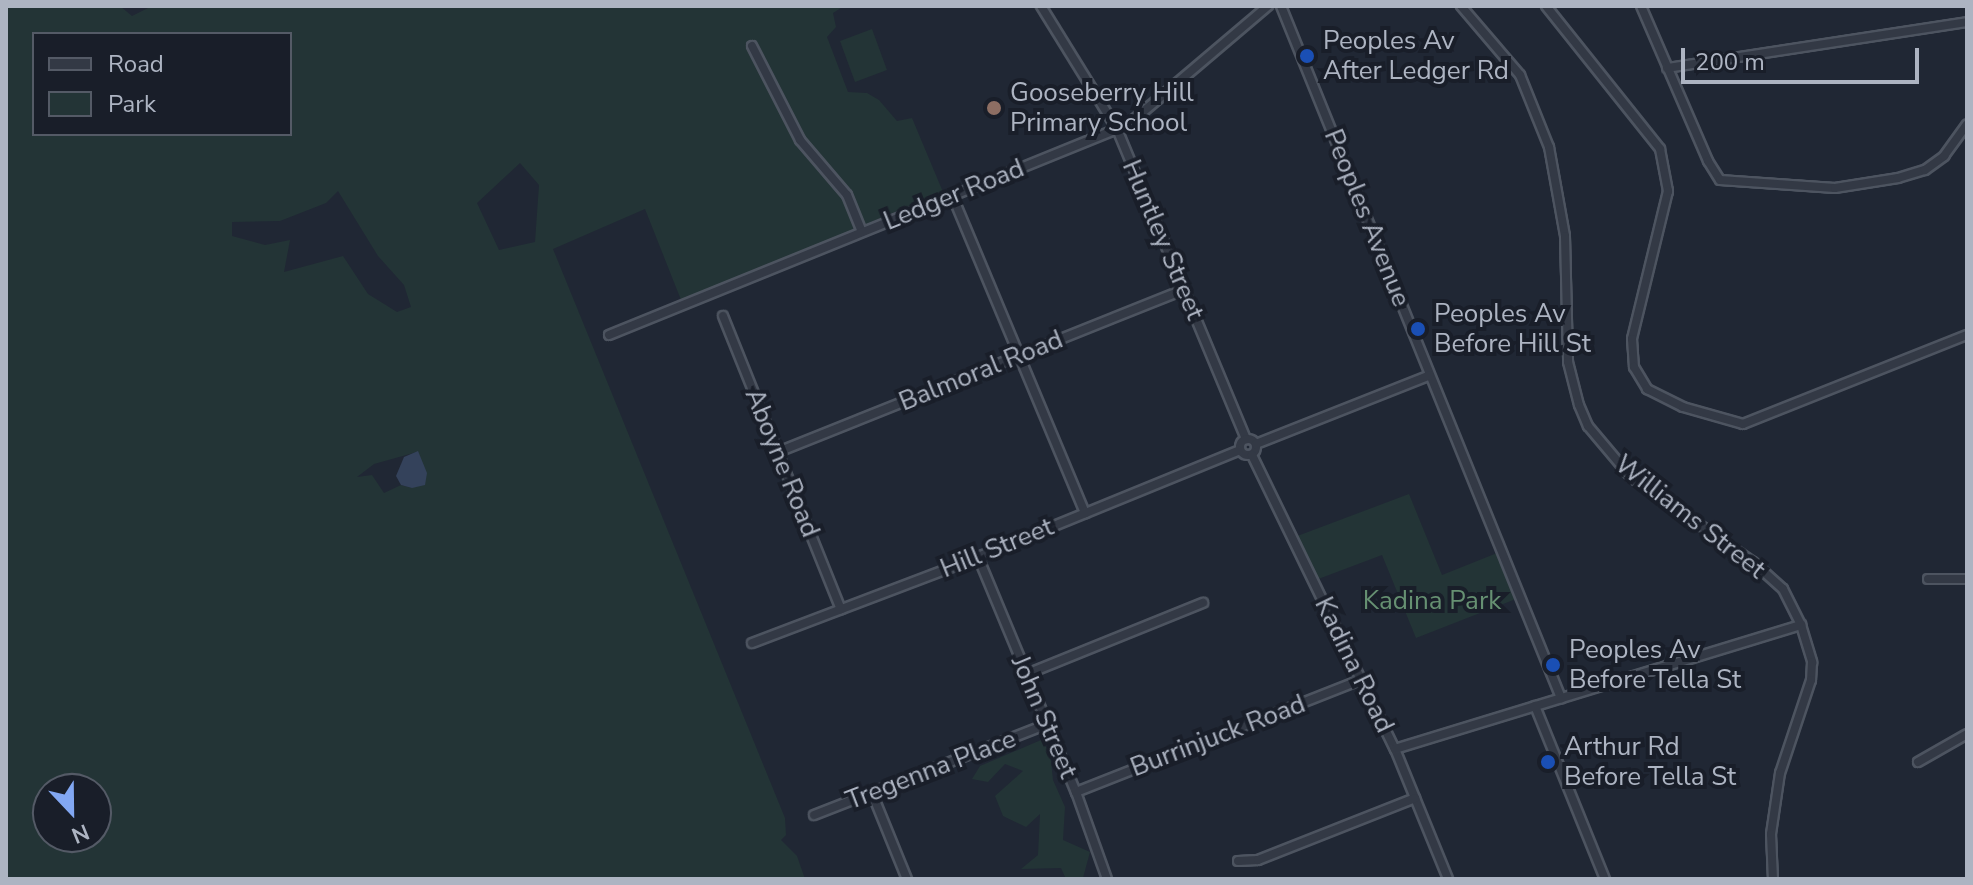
<!DOCTYPE html>
<style>
body{margin:0}
#map{position:relative;width:1973px;height:885px;overflow:hidden;background:#202734;font-family:"Nunito Sans",sans-serif}
div>[style]{position:absolute}
.green>*{inset:0;background:#233436}
.water>*{inset:0;background:#34425b}
.roads{filter:drop-shadow(2px 0 #4d5460) drop-shadow(-2px 0 #4d5460) drop-shadow(0 2px #4d5460) drop-shadow(0 -2px #4d5460)}
.street>*{height:8px;margin:-4px;padding:0 4px;transform-origin:4px;border-radius:4px;background:#333945}
.street>.ring{margin:-4px;padding:0;box-sizing:content-box;background:none;border:8px solid #333945;border-radius:50%}
.dots>*{width:22px;height:22px;translate:-50% -50%;box-sizing:border-box;border:4px solid #191e29;border-radius:50%}
span{translate:-50% -50%;white-space:nowrap;text-align:center;line-height:1.15;-webkit-text-stroke:8px #191e29;paint-order:stroke}
.poi-label{font-size:26px;color:#adb4c2}
.left{translate:0 -50%;text-align:left}
.street-label{font-size:26px;color:#adb4c2}
.park-label{font-size:26px;color:#669072}
.frame{position:absolute;inset:0;border:8px solid #adb4c2;pointer-events:none}
.legend{position:absolute;left:32px;top:32px;width:260px;height:104px;box-sizing:border-box;background:#191e29;border:2px solid #545a66;margin:0;padding:10px 14px;list-style:none;font-size:24px;color:#adb4c2}
.legend li{display:flex;align-items:center;gap:16px;height:40px}
.legend b{width:40px;border:2px solid #545a66}
.north{position:absolute;left:32px;top:773px;width:80px;height:80px;box-sizing:border-box;background:#191e29;border:2px solid #545a66;border-radius:50%;rotate:158deg;font-size:22px;font-weight:700;line-height:32px;text-align:center;color:#adb4c2}
.north::after{content:'';display:block;margin:auto;width:28px;height:36px;background:#82a7f2;clip-path:polygon(50% 0,100% 100%,50% 72%,0 100%)}
.scale{position:absolute;left:1681px;top:48px;width:238px;height:36px;box-sizing:border-box;border:4px solid #adb4c2;border-top:0;padding-left:10px;font-size:24px;line-height:28px;white-space:nowrap;color:#adb4c2;-webkit-text-stroke:6px #191e29;paint-order:stroke}
</style>
<div id="map">
<div class="green">
<i style="clip-path:polygon(evenodd,6px 6px,120px 6px,132px 16px,152px 6px,844px 6px,833px 13px,836px 27px,827px 37px,848px 92px,867px 93px,879px 100px,897px 121px,912px 118px,943px 192px,871px 222px,873px 227px,683px 305px,645px 209px,553px 249px,785px 818px,786px 835px,781px 840px,797px 856px,805px 879px,6px 879px,6px 6px,34px 34px,290px 34px,290px 134px,34px 134px,34px 34px,6px 6px,520px 163px,539px 185px,535px 242px,499px 250px,477px 203px,520px 163px,6px 6px,338px 191px,378px 256px,404px 285px,411px 307px,397px 312px,368px 294px,343px 256px,284px 272px,290px 240px,265px 245px,232px 236px,232px 222px,280px 221px,326px 203px,338px 191px,6px 6px,417px 452px,412px 488px,401px 485px,384px 493px,372px 475px,357px 477px,374px 464px,417px 452px,6px 6px,48px 789px,96px 789px,96px 837px,48px 837px,48px 789px)"></i>
<i style="clip-path:polygon(872px 29px,887px 70px,855px 82px,840px 41px)"></i>
<i style="clip-path:polygon(1409px 494px,1442px 575px,1502px 551px,1521px 597px,1416px 638px,1382px 555px,1313px 581px,1292px 538px)"></i>
<i style="clip-path:polygon(1041px 740px,1050px 752px,1053px 780px,1065px 807px,1063px 840px,1090px 852px,1083px 878px,1100px 879px,1066px 879px,1061px 868px,1021px 869px,1038px 855px,1040px 814px,1026px 827px,1003px 816px,995px 796px,1023px 771px,1005px 764px,988px 782px,972px 779px,980px 766px)"></i>
</div>
<div class="water">
<i style="clip-path:polygon(418px 451px,427px 473px,425px 485px,412px 488px,401px 485px,396px 476px,404px 457px)"></i>
</div>
<div class="roads">
<div class="street">
<i style="left:1041px;top:6px;width:145px;rotate:58.3deg"></i>
<i style="left:1117px;top:129px;width:336px;rotate:67.4deg"></i>
<i style="left:1281px;top:6px;width:747px;rotate:67.97deg"></i>
<i style="left:1461px;top:6px;width:91px;rotate:49.5deg"></i>
<i style="left:1520px;top:75px;width:78px;rotate:68.1deg"></i>
<i style="left:1549px;top:147px;width:90px;rotate:79.8deg"></i>
<i style="left:1565px;top:236px;width:126px;rotate:88.6deg"></i>
<i style="left:1568px;top:362px;width:44px;rotate:75.7deg"></i>
<i style="left:1579px;top:405px;width:23px;rotate:67deg"></i>
<i style="left:1588px;top:426px;width:67px;rotate:49.9deg"></i>
<i style="left:1631px;top:477px;width:149px;rotate:34.9deg"></i>
<i style="left:1753px;top:562px;width:40px;rotate:42deg"></i>
<i style="left:1783px;top:589px;width:40px;rotate:63.4deg"></i>
<i style="left:1801px;top:625px;width:39px;rotate:73deg"></i>
<i style="left:1812px;top:662px;width:18px;rotate:93deg"></i>
<i style="left:1811px;top:680px;width:98px;rotate:108.4deg"></i>
<i style="left:1780px;top:773px;width:62px;rotate:98.4deg"></i>
<i style="left:1771px;top:834px;width:45px;rotate:87.5deg"></i>
<i style="left:1546px;top:6px;width:183px;rotate:51.4deg"></i>
<i style="left:1660px;top:149px;width:43px;rotate:79.2deg"></i>
<i style="left:1668px;top:191px;width:152px;rotate:103.7deg"></i>
<i style="left:1632px;top:339px;width:28px;rotate:86deg"></i>
<i style="left:1634px;top:367px;width:26px;rotate:59deg"></i>
<i style="left:1647px;top:389px;width:40px;rotate:26.6deg"></i>
<i style="left:1683px;top:407px;width:62px;rotate:15.8deg"></i>
<i style="left:1743px;top:424px;width:241px;rotate:-21.7deg"></i>
<i style="left:1641px;top:6px;width:169px;rotate:66.6deg"></i>
<i style="left:1708px;top:161px;width:22px;rotate:58deg"></i>
<i style="left:1720px;top:180px;width:115px;rotate:4deg"></i>
<i style="left:1835px;top:188px;width:64px;rotate:-9deg"></i>
<i style="left:1898px;top:178px;width:28px;rotate:-17deg"></i>
<i style="left:1925px;top:170px;width:24px;rotate:-36deg"></i>
<i style="left:1944px;top:156px;width:39px;rotate:-54deg"></i>
<i style="left:752px;top:46px;width:106px;rotate:62.9deg"></i>
<i style="left:800px;top:140px;width:72px;rotate:49.5deg"></i>
<i style="left:847px;top:195px;width:40px;rotate:68deg"></i>
<i style="left:1667px;top:68px;width:304px;rotate:-8.7deg"></i>
<i style="left:952px;top:195px;width:345px;rotate:67.3deg"></i>
<i style="left:723px;top:316px;width:316px;rotate:68.1deg"></i>
<i style="left:609px;top:335px;width:548px;rotate:-22.07deg"></i>
<i style="left:1117px;top:129px;width:16px;rotate:-27deg"></i>
<i style="left:1131px;top:122px;width:180px;rotate:-40.3deg"></i>
<i class="ring" style="left:1240px;top:439px;width:8px;height:8px"></i>
<i style="left:1256px;top:444px;width:187px;rotate:-21.6deg"></i>
<i style="left:778px;top:452px;width:437px;rotate:-21.8deg"></i>
<i style="left:1252px;top:455px;width:327px;rotate:64.1deg"></i>
<i style="left:1395px;top:749px;width:140px;rotate:67.8deg"></i>
<i style="left:978px;top:557px;width:255px;rotate:67.4deg"></i>
<i style="left:1076px;top:792px;width:92px;rotate:70.4deg"></i>
<i style="left:1928px;top:579px;width:39px"></i>
<i style="left:752px;top:643px;width:242px;rotate:-20.8deg"></i>
<i style="left:978px;top:557px;width:283px;rotate:-22.2deg"></i>
<i style="left:1027px;top:674px;width:190px;rotate:-22deg"></i>
<i style="left:1535px;top:706px;width:187px;rotate:68deg"></i>
<i style="left:1395px;top:749px;width:425px;rotate:-17deg"></i>
<i style="left:1918px;top:762px;width:56px;rotate:-29.7deg"></i>
<i style="left:1076px;top:792px;width:306px;rotate:-21.5deg"></i>
<i style="left:872px;top:793px;width:93px;rotate:67.9deg"></i>
<i style="left:814px;top:815px;width:250px;rotate:-21.3deg"></i>
<i style="left:1238px;top:861px;width:20px;rotate:-3deg"></i>
<i style="left:1258px;top:860px;width:169px;rotate:-21.5deg"></i>
</div>
</div>
<div class="dots">
<i style="left:1307px;top:56px;background:#1a4fb4"></i>
<i style="left:994px;top:108px;background:#8d6e63"></i>
<i style="left:1418px;top:329px;background:#1a4fb4"></i>
<i style="left:1553px;top:665px;background:#1a4fb4"></i>
<i style="left:1548px;top:762px;background:#1a4fb4"></i>
</div>
<div class="poi-label">
<span class="left" style="left:1323px;top:56px">Peoples Av<br>After Ledger Rd</span>
<span class="left" style="left:1010px;top:108px">Gooseberry Hill<br>Primary School</span>
<span class="left" style="left:1434px;top:329px">Peoples Av<br>Before Hill St</span>
<span class="left" style="left:1569px;top:665px">Peoples Av<br>Before Tella St</span>
<span class="left" style="left:1564px;top:762px">Arthur Rd<br>Before Tella St</span>
</div>
<div class="street-label">
<span style="left:954px;top:195px;rotate:-22deg">Ledger Road</span>
<span style="left:1367px;top:218px;rotate:68deg">Peoples Avenue</span>
<span style="left:1163px;top:240px;rotate:67deg">Huntley Street</span>
<span style="left:981px;top:371px;rotate:-22deg">Balmoral Road</span>
<span style="left:782px;top:463px;rotate:68deg">Aboyne Road</span>
<span style="left:1690px;top:517px;rotate:38deg">Williams Street</span>
<span style="left:997px;top:548px;rotate:-22deg">Hill Street</span>
<span style="left:1354px;top:665px;rotate:64deg">Kadina Road</span>
<span style="left:1044px;top:717px;rotate:67deg">John Street</span>
<span style="left:1218px;top:736px;rotate:-21deg">Burrinjuck Road</span>
<span style="left:931px;top:770px;rotate:-21deg">Tregenna Place</span>
</div>
<div class="park-label">
<span style="left:1432px;top:601px">Kadina Park</span>
</div>
<div class="frame"></div>
<ul class="legend">
<li><b style="height:10px;background:#333945"></b>Road</li>
<li><b style="height:22px;background:#233436"></b>Park</li>
</ul>
<div class="north">N</div>
<div class="scale">200 m</div>
</div>
